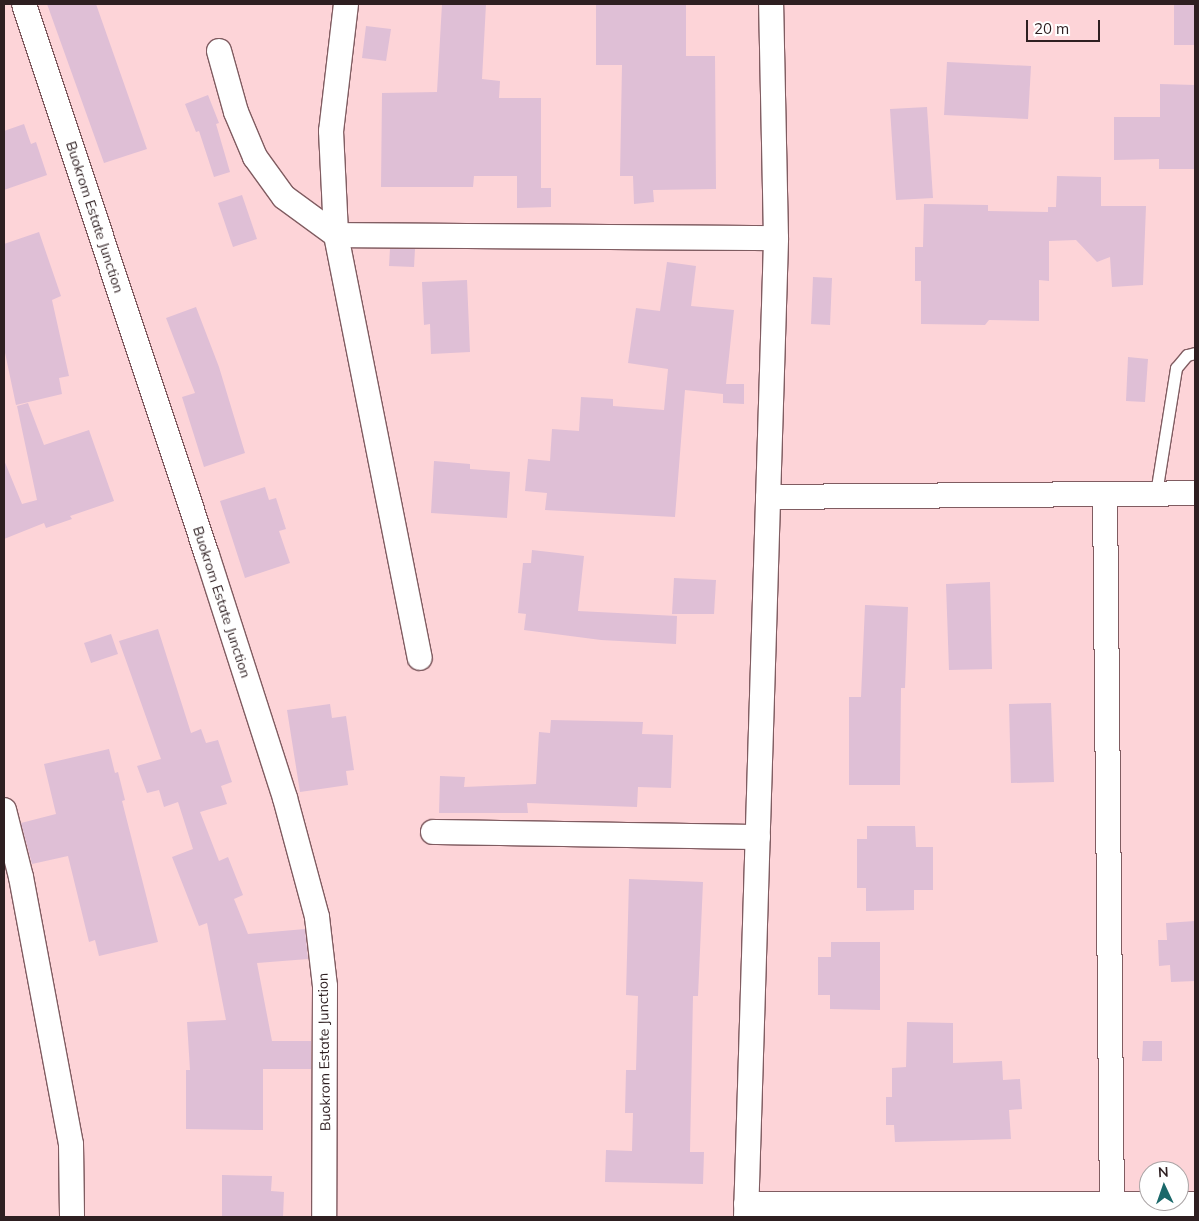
<!DOCTYPE html>
<style>
body{margin:0}
#map{position:relative;width:1199px;height:1221px;overflow:hidden;background:#fdd4d8;font-family:Mulish,sans-serif}
div>[style]{position:absolute}
.building>*{inset:0;background:#dfbfd6}
.roads{filter:drop-shadow(1px 0 #805c61) drop-shadow(-1px 0 #805c61) drop-shadow(0 1px #805c61) drop-shadow(0 -1px #805c61)}
.lane>*{height:11px;margin:-5.5px;padding:0 5.5px;transform-origin:5.5px;border-radius:5.5px;background:#fff}
.street>*{height:24px;margin:-12px;padding:0 12px;transform-origin:12px;border-radius:12px;background:#fff}
span{translate:-50% -50%;white-space:nowrap;text-align:center;line-height:1.15;-webkit-text-stroke:4.5px #fff;paint-order:stroke}
.street-label{font-size:14px;color:#2e1f21}
.frame{position:absolute;inset:0;border:5px solid #2e1f21;pointer-events:none}
.north{position:absolute;left:1139px;top:1161px;width:50px;height:50px;box-sizing:border-box;background:#fff;border:1px solid #aba5a6;border-radius:50%;rotate:357deg;font-size:14px;font-weight:700;line-height:20px;text-align:center;color:#2e1f21}
.north::after{content:'';display:block;margin:auto;width:18px;height:22px;background:#1b686a;clip-path:polygon(50% 0,100% 100%,50% 72%,0 100%)}
.scale{position:absolute;left:1026px;top:20px;width:74px;height:22px;box-sizing:border-box;border:2px solid #2e1f21;border-top:0;padding-left:6px;font-size:15px;line-height:18px;white-space:nowrap;color:#2e1f21;-webkit-text-stroke:4px #fff;paint-order:stroke}
</style>
<div id="map">
<div class="building">
<i style="clip-path:polygon(47px 4px,96px 4px,147px 149px,104px 163px)"></i>
<i style="clip-path:polygon(442px 4px,486px 4px,482px 79px,500px 81px,499px 98px,541px 98px,541px 188px,551px 188px,551px 207px,517px 208px,517px 176px,474px 176px,473px 187px,381px 187px,382px 93px,437px 92px)"></i>
<i style="clip-path:polygon(596px 4px,686px 4px,686px 56px,715px 56px,716px 189px,653px 190px,654px 202px,634px 204px,633px 176px,620px 176px,622px 65px,596px 65px)"></i>
<i style="clip-path:polygon(1174px 4px,1195px 4px,1195px 45px,1174px 45px)"></i>
<i style="clip-path:polygon(366px 26px,391px 29px,386px 61px,362px 58px)"></i>
<i style="clip-path:polygon(947px 62px,1031px 66px,1028px 119px,944px 115px)"></i>
<i style="clip-path:polygon(1160px 84px,1195px 85px,1195px 169px,1159px 169px,1159px 159px,1114px 160px,1114px 117px,1160px 117px)"></i>
<i style="clip-path:polygon(208px 95px,219px 123px,216px 124px,230px 172px,214px 177px,199px 131px,196px 132px,185px 104px)"></i>
<i style="clip-path:polygon(927px 107px,933px 198px,896px 200px,890px 109px)"></i>
<i style="clip-path:polygon(24px 124px,31px 144px,36px 142px,47px 175px,4px 190px,4px 131px)"></i>
<i style="clip-path:polygon(1057px 176px,1101px 177px,1101px 206px,1146px 206px,1143px 285px,1112px 287px,1110px 257px,1097px 262px,1076px 240px,1049px 241px,1049px 281px,1039px 280px,1039px 321px,989px 320px,985px 325px,921px 324px,921px 281px,915px 281px,915px 247px,923px 247px,924px 204px,988px 205px,988px 211px,1048px 212px,1048px 207px,1056px 207px)"></i>
<i style="clip-path:polygon(242px 195px,257px 239px,233px 247px,218px 203px)"></i>
<i style="clip-path:polygon(39px 232px,61px 296px,52px 300px,69px 376px,59px 378px,62px 394px,16px 405px,4px 348px,4px 244px)"></i>
<i style="clip-path:polygon(390px 249px,415px 249px,414px 267px,389px 266px)"></i>
<i style="clip-path:polygon(667px 262px,696px 266px,691px 306px,734px 310px,726px 384px,744px 384px,744px 404px,723px 403px,723px 394px,685px 390px,675px 517px,545px 510px,547px 493px,525px 491px,528px 459px,550px 461px,552px 429px,579px 431px,581px 397px,613px 399px,613px 406px,664px 410px,668px 369px,628px 363px,636px 308px,660px 311px)"></i>
<i style="clip-path:polygon(813px 277px,832px 278px,830px 325px,811px 324px)"></i>
<i style="clip-path:polygon(467px 280px,470px 352px,431px 354px,430px 324px,424px 325px,422px 282px)"></i>
<i style="clip-path:polygon(196px 307px,219px 367px,245px 453px,204px 467px,182px 397px,195px 393px,166px 318px)"></i>
<i style="clip-path:polygon(1128px 357px,1148px 359px,1145px 402px,1126px 401px)"></i>
<i style="clip-path:polygon(28px 403px,44px 445px,89px 430px,114px 501px,70px 516px,72px 519px,46px 528px,44px 523px,4px 539px,4px 460px,22px 504px,37px 500px,17px 406px)"></i>
<i style="clip-path:polygon(434px 461px,470px 464px,470px 469px,510px 472px,507px 518px,431px 513px)"></i>
<i style="clip-path:polygon(265px 487px,269px 500px,276px 498px,286px 529px,279px 531px,290px 563px,245px 578px,220px 501px)"></i>
<i style="clip-path:polygon(532px 550px,584px 556px,578px 611px,677px 616px,676px 644px,601px 640px,524px 630px,526px 614px,518px 613px,523px 563px,531px 563px)"></i>
<i style="clip-path:polygon(674px 578px,716px 580px,714px 614px,672px 614px)"></i>
<i style="clip-path:polygon(990px 582px,992px 669px,949px 670px,946px 584px)"></i>
<i style="clip-path:polygon(865px 605px,908px 607px,905px 688px,901px 688px,900px 785px,849px 785px,849px 697px,861px 697px)"></i>
<i style="clip-path:polygon(158px 629px,191px 733px,201px 729px,206px 743px,218px 740px,232px 782px,221px 786px,227px 804px,200px 812px,219px 861px,228px 857px,243px 895px,234px 899px,248px 934px,305px 929px,308px 959px,257px 963px,272px 1041px,311px 1041px,311px 1069px,263px 1069px,263px 1130px,186px 1129px,186px 1070px,190px 1070px,187px 1022px,226px 1020px,207px 923px,199px 926px,172px 857px,193px 849px,178px 802px,164px 807px,159px 790px,147px 793px,137px 766px,161px 759px,119px 641px)"></i>
<i style="clip-path:polygon(111px 634px,118px 654px,91px 663px,84px 643px)"></i>
<i style="clip-path:polygon(1051px 703px,1054px 782px,1011px 783px,1009px 704px)"></i>
<i style="clip-path:polygon(330px 704px,332px 718px,346px 716px,354px 770px,346px 771px,348px 785px,300px 792px,287px 710px)"></i>
<i style="clip-path:polygon(551px 720px,643px 722px,642px 734px,673px 735px,671px 788px,638px 787px,637px 807px,527px 803px,528px 813px,439px 813px,440px 776px,465px 777px,464px 787px,536px 784px,539px 732px,550px 733px)"></i>
<i style="clip-path:polygon(109px 749px,115px 773px,118px 772px,125px 800px,122px 801px,158px 942px,99px 956px,95px 940px,89px 942px,68px 856px,32px 864px,21px 823px,56px 814px,44px 764px)"></i>
<i style="clip-path:polygon(867px 826px,915px 826px,916px 847px,933px 847px,933px 890px,914px 890px,914px 910px,866px 911px,866px 888px,857px 888px,857px 839px,867px 839px)"></i>
<i style="clip-path:polygon(629px 879px,703px 882px,698px 996px,693px 996px,690px 1152px,704px 1152px,703px 1184px,605px 1182px,606px 1150px,632px 1151px,633px 1113px,625px 1113px,626px 1070px,636px 1070px,638px 996px,626px 995px)"></i>
<i style="clip-path:polygon(1195px 921px,1195px 981px,1171px 982px,1170px 965px,1159px 966px,1158px 940px,1167px 940px,1166px 923px)"></i>
<i style="clip-path:polygon(831px 942px,880px 942px,880px 1010px,830px 1009px,830px 995px,818px 995px,818px 957px,831px 957px)"></i>
<i style="clip-path:polygon(907px 1022px,953px 1023px,953px 1063px,1002px 1061px,1003px 1080px,1020px 1079px,1022px 1109px,1009px 1110px,1011px 1139px,895px 1142px,894px 1125px,886px 1125px,886px 1097px,892px 1097px,892px 1068px,906px 1067px)"></i>
<i style="clip-path:polygon(1143px 1041px,1162px 1041px,1162px 1061px,1142px 1061px)"></i>
<i style="clip-path:polygon(222px 1175px,272px 1176px,271px 1191px,284px 1192px,283px 1217px,222px 1217px)"></i>
</div>
<div class="roads">
<div class="lane">
<i style="left:1156px;top:493px;width:127px;rotate:-80.9deg"></i>
<i style="left:1176px;top:368px;width:17px;rotate:-50deg"></i>
<i style="left:1187px;top:355px;width:8px;rotate:-14deg"></i>
</div>
<div class="street">
<i style="left:24px;top:4px;width:581px;rotate:71.63deg"></i>
<i style="left:207px;top:555px;width:255px;rotate:72.2deg"></i>
<i style="left:285px;top:798px;width:123px;rotate:74.9deg"></i>
<i style="left:317px;top:917px;width:69px;rotate:83.4deg"></i>
<i style="left:325px;top:986px;width:231px;rotate:90.2deg"></i>
<i style="left:346px;top:4px;width:128px;rotate:96.7deg"></i>
<i style="left:331px;top:131px;width:104px;rotate:87.2deg"></i>
<i style="left:336px;top:235px;width:431px;rotate:78.8deg"></i>
<i style="left:219px;top:51px;width:63px;rotate:74.4deg"></i>
<i style="left:236px;top:112px;width:49px;rotate:67.1deg"></i>
<i style="left:255px;top:157px;width:49px;rotate:54.1deg"></i>
<i style="left:284px;top:197px;width:64px;rotate:36.2deg"></i>
<i style="left:336px;top:235px;width:440px;rotate:0.4deg"></i>
<i style="left:1105px;top:494px;width:710px;rotate:89.44deg"></i>
<i style="left:768px;top:497px;width:427px;rotate:-0.5deg"></i>
<i style="left:4px;top:810px;width:69px;rotate:75.8deg"></i>
<i style="left:21px;top:877px;width:272px;rotate:79.4deg"></i>
<i style="left:71px;top:1144px;width:73px;rotate:89.2deg"></i>
<i style="left:433px;top:832px;width:325px;rotate:0.9deg"></i>
<i style="left:746px;top:1204px;width:449px"></i>
<i style="left:746px;top:1217px;width:979px;rotate:-88.24deg"></i>
<i style="left:776px;top:238px;width:234px;rotate:-91.2deg"></i>
</div>
</div>
<div class="street-label">
<span style="left:95px;top:217px;rotate:72deg">Buokrom Estate Junction</span>
<span style="left:222px;top:602px;rotate:72deg">Buokrom Estate Junction</span>
<span style="left:324px;top:1052px;rotate:-91deg">Buokrom Estate Junction</span>
</div>
<div class="frame"></div>
<div class="north">N</div>
<div class="scale">20 m</div>
</div>
